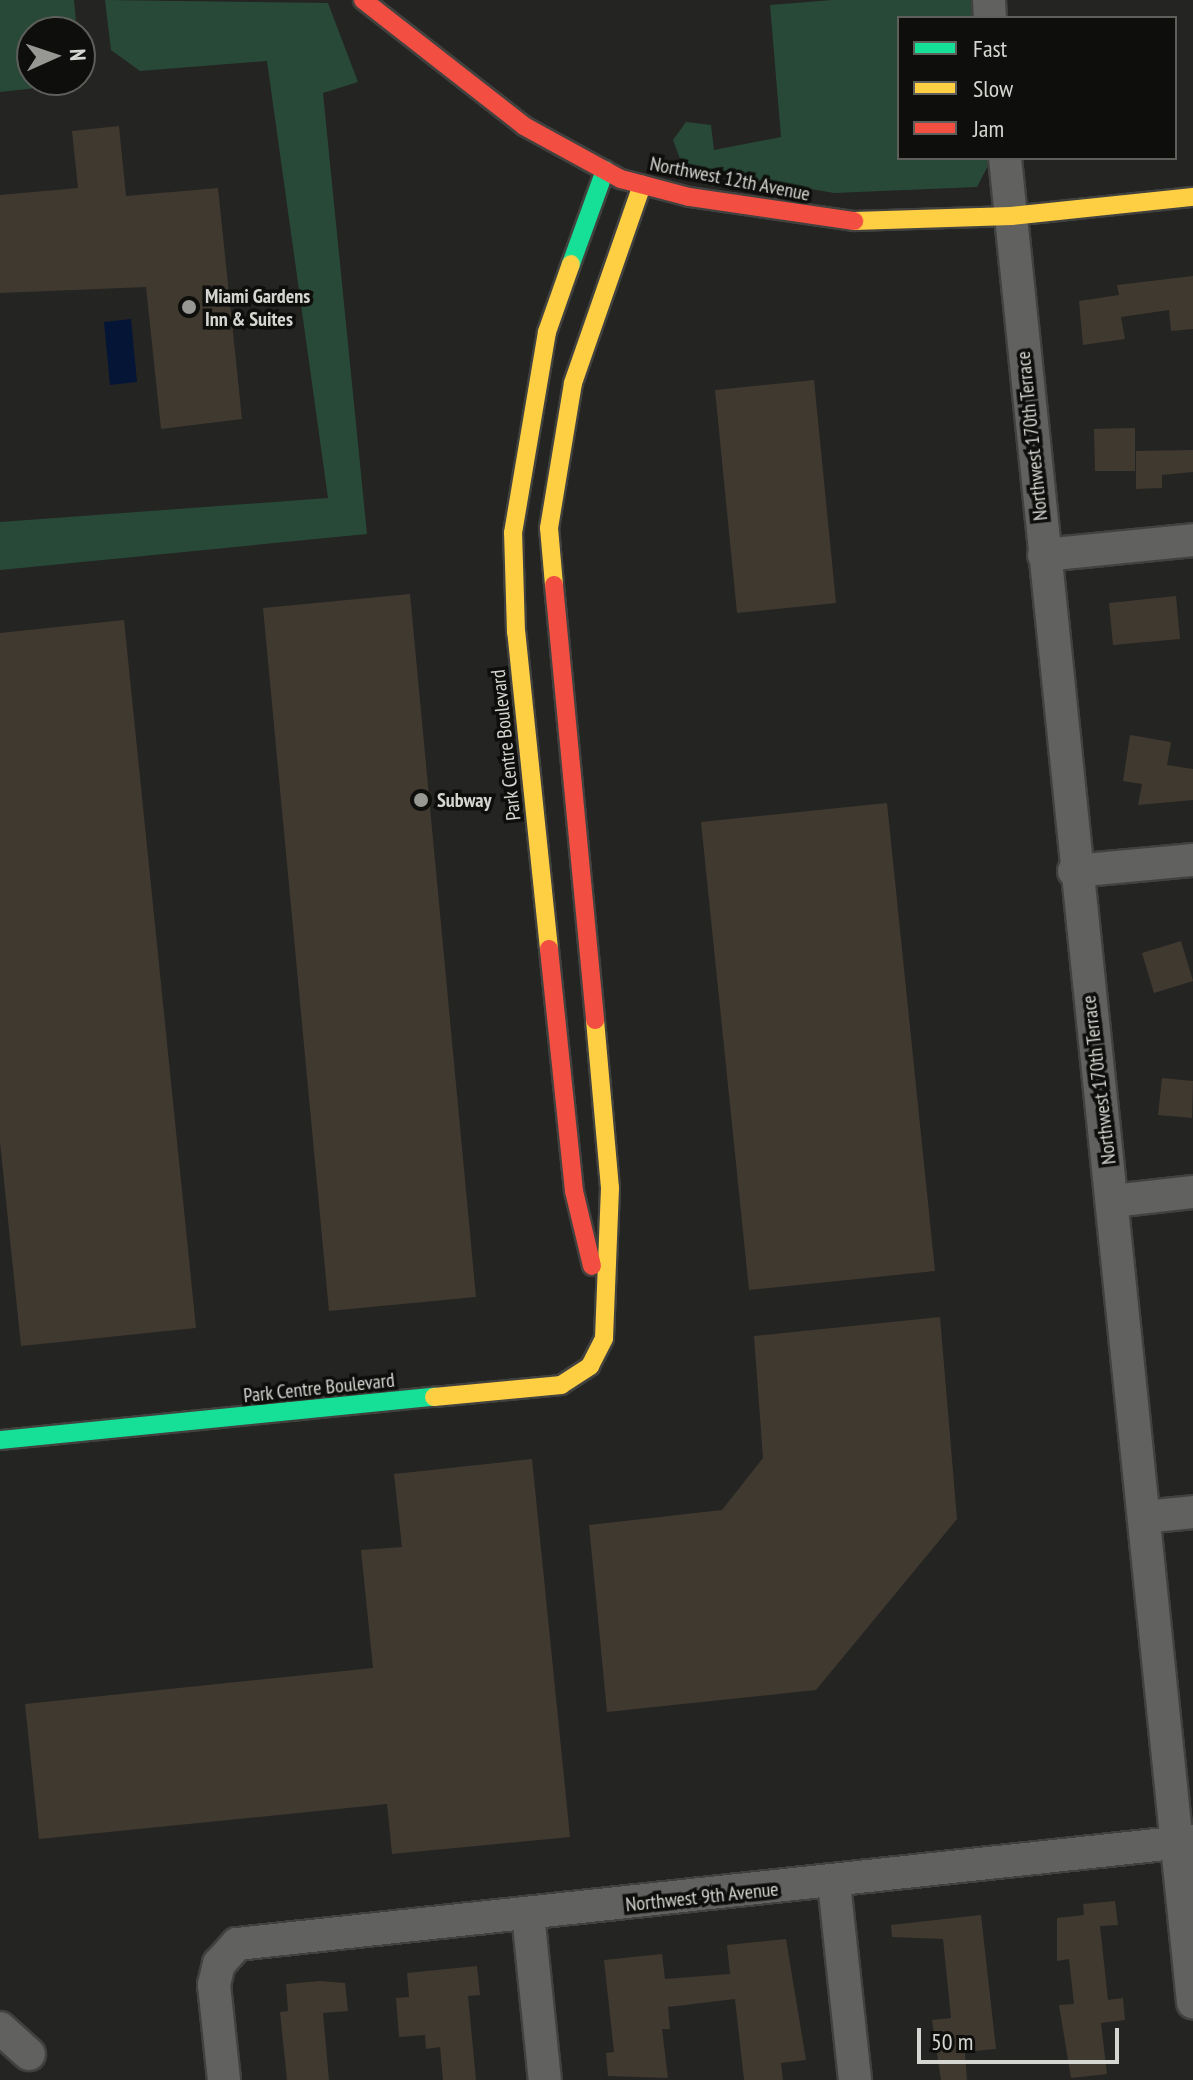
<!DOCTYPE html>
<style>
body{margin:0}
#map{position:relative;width:1193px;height:2080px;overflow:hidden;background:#242422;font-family:"PT Sans Narrow",sans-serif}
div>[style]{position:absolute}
.green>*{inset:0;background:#284938}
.water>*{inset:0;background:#051536}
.building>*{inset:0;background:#403930}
.roads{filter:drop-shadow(2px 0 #41413f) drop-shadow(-2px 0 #41413f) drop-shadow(0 2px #41413f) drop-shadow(0 -2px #41413f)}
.street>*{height:32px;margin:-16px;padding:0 16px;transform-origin:16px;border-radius:16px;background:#616160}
.fast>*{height:18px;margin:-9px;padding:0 9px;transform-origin:9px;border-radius:9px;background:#16e098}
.slow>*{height:18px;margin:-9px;padding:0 9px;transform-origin:9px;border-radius:9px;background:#ffcf43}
.jam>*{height:18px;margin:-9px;padding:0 9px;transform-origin:9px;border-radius:9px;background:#f24e42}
.dots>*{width:22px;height:22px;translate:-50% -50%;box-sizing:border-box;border:4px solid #0e0e0c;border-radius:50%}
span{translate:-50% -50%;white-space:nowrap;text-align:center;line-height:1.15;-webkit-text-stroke:7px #0e0e0c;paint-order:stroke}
.street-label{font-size:20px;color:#d5d5d2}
.poi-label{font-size:20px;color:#d5d5d2;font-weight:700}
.left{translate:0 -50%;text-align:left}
.legend{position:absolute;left:897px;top:16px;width:280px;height:144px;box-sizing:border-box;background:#0e0e0c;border:2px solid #5e5e5b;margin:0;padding:10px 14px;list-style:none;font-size:24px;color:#d5d5d2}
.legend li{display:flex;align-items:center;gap:16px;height:40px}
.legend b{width:40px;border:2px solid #5e5e5b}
.north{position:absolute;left:16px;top:16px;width:80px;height:80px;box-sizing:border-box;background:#0e0e0c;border:2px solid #5e5e5b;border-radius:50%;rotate:87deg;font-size:22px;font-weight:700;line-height:32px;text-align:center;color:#d5d5d2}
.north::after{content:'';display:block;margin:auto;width:28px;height:36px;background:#979794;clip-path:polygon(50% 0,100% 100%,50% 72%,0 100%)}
.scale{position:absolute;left:917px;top:2028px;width:202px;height:36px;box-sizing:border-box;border:4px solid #d5d5d2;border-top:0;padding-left:10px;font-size:24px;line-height:28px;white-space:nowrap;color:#d5d5d2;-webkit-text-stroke:6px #0e0e0c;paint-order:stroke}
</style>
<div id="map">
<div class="green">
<i style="clip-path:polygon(0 0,74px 0,77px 32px,32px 32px,32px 80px,55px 80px,46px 87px,0 92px)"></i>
<i style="clip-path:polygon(105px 0,328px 3px,358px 82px,323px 93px,367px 534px,0 570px,0 522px,328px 498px,267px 61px,140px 71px,111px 50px)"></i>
<i style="clip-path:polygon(832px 0,980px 0,981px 18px,899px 18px,899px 158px,992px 158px,977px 187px,834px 193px,683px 167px,673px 140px,686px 122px,711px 125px,714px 150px,781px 137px,770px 5px)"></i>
</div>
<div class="water">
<i style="clip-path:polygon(131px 319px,137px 382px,110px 385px,104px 322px)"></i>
</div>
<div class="building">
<i style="clip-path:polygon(119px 126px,126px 196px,218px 188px,242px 419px,161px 429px,146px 287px,0 293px,0 195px,78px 188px,72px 131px)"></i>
<i style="clip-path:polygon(1193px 276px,1193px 329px,1171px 331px,1169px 310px,1121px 317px,1125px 339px,1083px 345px,1079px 301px,1119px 295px,1117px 285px)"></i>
<i style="clip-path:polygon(814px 380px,836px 603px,737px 613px,715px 390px)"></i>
<i style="clip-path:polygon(1135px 428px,1135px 471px,1095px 471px,1094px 429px)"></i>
<i style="clip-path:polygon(1193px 450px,1193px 472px,1162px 475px,1162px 488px,1136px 489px,1136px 451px)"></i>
<i style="clip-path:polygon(410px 594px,476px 1297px,329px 1311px,263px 608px)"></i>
<i style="clip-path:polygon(1176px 596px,1180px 639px,1113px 645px,1109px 603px)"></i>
<i style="clip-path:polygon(124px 620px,196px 1328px,21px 1346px,0 1142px,0 633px)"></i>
<i style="clip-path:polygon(1130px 735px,1171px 742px,1167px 765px,1193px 769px,1193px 800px,1138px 805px,1142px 784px,1123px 781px)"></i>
<i style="clip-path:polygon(887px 803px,935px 1271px,749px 1290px,701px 822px)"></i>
<i style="clip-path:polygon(1181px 941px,1193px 981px,1154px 993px,1142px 953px)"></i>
<i style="clip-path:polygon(1162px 1078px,1193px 1081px,1192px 1118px,1158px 1115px)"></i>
<i style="clip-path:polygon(940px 1317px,957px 1519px,816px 1690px,607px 1712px,589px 1525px,722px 1510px,763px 1458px,754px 1336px)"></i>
<i style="clip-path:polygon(532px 1459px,570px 1837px,392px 1854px,387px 1804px,39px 1839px,25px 1704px,373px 1668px,361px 1550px,402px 1547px,394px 1474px)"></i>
<i style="clip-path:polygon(1115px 1901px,1118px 1925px,1100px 1926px,1108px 2000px,1123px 1998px,1125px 2020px,1101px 2023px,1107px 2074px,1071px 2078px,1059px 2005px,1074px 2004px,1069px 1959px,1057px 1961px,1057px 1918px,1084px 1915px,1083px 1904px)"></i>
<i style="clip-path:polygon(981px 1915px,996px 2049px,965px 2052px,967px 2080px,941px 2080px,932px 2020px,951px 2018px,943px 1939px,892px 1937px,891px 1925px)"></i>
<i style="clip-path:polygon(786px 1939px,806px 2060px,781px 2063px,783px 2080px,744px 2080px,735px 1999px,668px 2007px,670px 2029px,662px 2029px,668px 2078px,608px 2076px,606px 2053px,614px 2052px,604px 1960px,662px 1954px,665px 1979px,730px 1974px,727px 1945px)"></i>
<i style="clip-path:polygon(477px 1966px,480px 1995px,468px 1996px,476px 2080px,443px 2080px,440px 2047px,426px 2049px,425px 2035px,399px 2037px,396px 1998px,409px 1997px,407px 1973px)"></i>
<i style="clip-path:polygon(320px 1981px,345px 1983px,348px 2011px,323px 2013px,329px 2080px,287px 2080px,280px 2012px,288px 2011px,286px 1984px)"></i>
</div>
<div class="roads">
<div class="street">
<i style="left:989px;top:0;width:18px;rotate:87deg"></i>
<i style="left:1005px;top:158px;width:1854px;rotate:84.18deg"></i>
<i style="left:1044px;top:555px;width:150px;rotate:-5.7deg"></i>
<i style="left:1074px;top:871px;width:120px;rotate:-5.3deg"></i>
<i style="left:1113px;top:1201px;width:81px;rotate:-6.4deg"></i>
<i style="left:1144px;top:1517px;width:49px;rotate:-5.8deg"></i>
<i style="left:834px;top:1883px;width:198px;rotate:83.9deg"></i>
<i style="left:528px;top:1914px;width:167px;rotate:84.2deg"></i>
<i style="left:0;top:2028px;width:39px;rotate:42deg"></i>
<i style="left:224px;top:2080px;width:96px;rotate:-96deg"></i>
<i style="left:214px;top:1985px;width:22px;rotate:-77deg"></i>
<i style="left:219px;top:1964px;width:27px;rotate:-48deg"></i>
<i style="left:237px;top:1944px;width:962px;rotate:-6.15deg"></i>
</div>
<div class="fast">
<i style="left:571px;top:264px;width:100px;rotate:-70.1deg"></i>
<i style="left:0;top:1440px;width:436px;rotate:-5.7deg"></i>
</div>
<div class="slow">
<i style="left:854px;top:221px;width:157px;rotate:-1.8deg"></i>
<i style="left:1011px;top:216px;width:183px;rotate:-6deg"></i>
<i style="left:554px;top:585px;width:57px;rotate:-95deg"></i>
<i style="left:549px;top:528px;width:147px;rotate:-80.6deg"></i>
<i style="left:573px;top:383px;width:210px;rotate:-70.8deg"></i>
<i style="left:549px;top:949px;width:319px;rotate:-95.9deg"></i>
<i style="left:516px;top:632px;width:99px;rotate:-91.7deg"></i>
<i style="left:513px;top:533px;width:204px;rotate:-80.4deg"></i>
<i style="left:547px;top:332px;width:72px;rotate:-70.6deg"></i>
<i style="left:434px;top:1397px;width:128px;rotate:-5.4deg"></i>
<i style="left:561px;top:1385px;width:35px;rotate:-33deg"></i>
<i style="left:590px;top:1366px;width:31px;rotate:-63deg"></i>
<i style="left:604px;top:1338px;width:150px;rotate:-87.7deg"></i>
<i style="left:610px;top:1188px;width:169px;rotate:-95.1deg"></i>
</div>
<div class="jam">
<i style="left:363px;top:0;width:204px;rotate:38deg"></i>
<i style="left:524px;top:126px;width:111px;rotate:28.7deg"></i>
<i style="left:621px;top:179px;width:70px;rotate:14.8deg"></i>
<i style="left:689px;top:197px;width:167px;rotate:8.3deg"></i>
<i style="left:554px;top:585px;width:437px;rotate:84.6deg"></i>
<i style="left:549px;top:949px;width:243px;rotate:84.1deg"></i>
<i style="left:574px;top:1191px;width:77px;rotate:76.5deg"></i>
</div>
</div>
<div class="dots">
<i style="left:189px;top:307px;background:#979794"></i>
<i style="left:421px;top:800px;background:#979794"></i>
</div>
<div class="street-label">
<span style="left:730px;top:179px;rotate:11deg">Northwest 12th Avenue</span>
<span style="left:1032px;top:436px;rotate:-96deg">Northwest 170th Terrace</span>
<span style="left:506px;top:745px;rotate:-96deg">Park Centre Boulevard</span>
<span style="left:1099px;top:1080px;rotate:-97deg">Northwest 170th Terrace</span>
<span style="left:319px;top:1388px;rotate:-6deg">Park Centre Boulevard</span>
<span style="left:702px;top:1897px;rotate:-6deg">Northwest 9th Avenue</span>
</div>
<div class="poi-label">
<span class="left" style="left:205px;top:308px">Miami Gardens<br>Inn &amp; Suites</span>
<span class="left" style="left:437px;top:800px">Subway</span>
</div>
<ul class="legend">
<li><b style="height:10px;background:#16e098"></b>Fast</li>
<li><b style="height:10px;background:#ffcf43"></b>Slow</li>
<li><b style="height:10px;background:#f24e42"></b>Jam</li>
</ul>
<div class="north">N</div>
<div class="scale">50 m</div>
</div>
